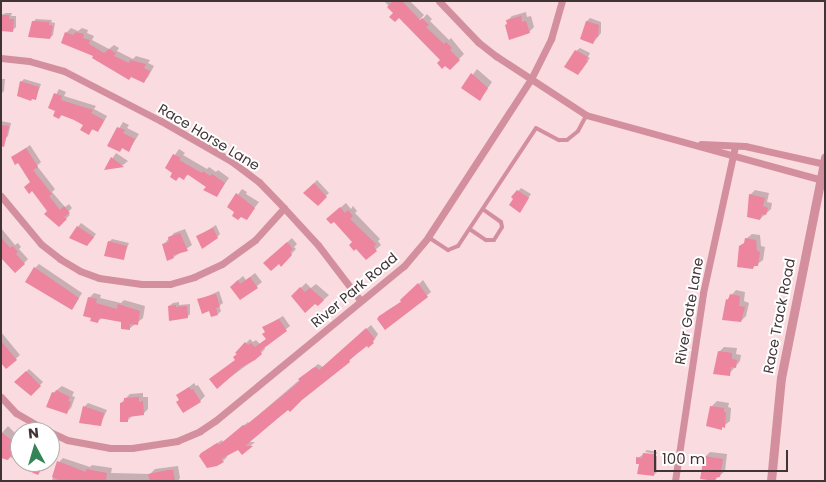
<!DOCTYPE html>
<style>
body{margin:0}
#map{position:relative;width:826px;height:482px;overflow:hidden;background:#fadbe0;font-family:Poppins,sans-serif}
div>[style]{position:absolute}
.shadow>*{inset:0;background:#0003}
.building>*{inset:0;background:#ec859d}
.service>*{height:4px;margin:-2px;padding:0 2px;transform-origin:2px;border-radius:2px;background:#d48f9e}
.minor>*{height:7px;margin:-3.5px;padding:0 3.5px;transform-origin:3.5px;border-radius:3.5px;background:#d48f9e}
.tertiary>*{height:9px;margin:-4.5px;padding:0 4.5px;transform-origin:4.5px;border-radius:4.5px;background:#d48f9e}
span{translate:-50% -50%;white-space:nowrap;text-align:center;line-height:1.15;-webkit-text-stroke:4px #fff;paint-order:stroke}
.street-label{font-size:14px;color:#403437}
.frame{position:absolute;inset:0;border:2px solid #403437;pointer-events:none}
.north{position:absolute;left:10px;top:422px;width:50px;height:50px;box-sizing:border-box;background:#fff;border:1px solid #b3aeaf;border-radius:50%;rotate:354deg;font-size:14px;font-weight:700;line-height:20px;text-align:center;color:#403437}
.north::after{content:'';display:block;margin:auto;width:18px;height:22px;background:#338557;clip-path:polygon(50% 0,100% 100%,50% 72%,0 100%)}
.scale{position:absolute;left:654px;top:450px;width:134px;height:22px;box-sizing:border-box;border:2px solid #403437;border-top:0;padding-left:6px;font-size:15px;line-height:18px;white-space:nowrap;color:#403437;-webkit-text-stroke:4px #fff;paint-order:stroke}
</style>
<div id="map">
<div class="shadow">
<i style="clip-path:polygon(384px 1px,410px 1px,424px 15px,417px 22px,419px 23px,427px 14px,432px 19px,430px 21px,449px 40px,451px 38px,464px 54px,450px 68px)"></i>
<i style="clip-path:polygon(526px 12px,527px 17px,531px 16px,534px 27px,529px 32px,508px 23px,507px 21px,512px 16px)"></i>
<i style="clip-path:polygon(6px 13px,12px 13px,11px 16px,16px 16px,16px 27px,12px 31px,1px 31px,1px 15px)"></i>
<i style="clip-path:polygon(590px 18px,601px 22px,601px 33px,593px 43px,582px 40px,587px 21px)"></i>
<i style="clip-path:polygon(36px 19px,52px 20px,51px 22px,55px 23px,53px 35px,50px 38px,33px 22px)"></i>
<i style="clip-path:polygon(71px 28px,78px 31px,82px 28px,88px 30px,87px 33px,94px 36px,92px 40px,109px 49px,114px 45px,119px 48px,117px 51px,133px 59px,136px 56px,150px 60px,148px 63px,154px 66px,148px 77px,143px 82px,95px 55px,66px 33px)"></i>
<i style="clip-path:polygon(580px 48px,590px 53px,588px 57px,590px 58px,581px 71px,576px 51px)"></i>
<i style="clip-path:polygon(477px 69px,492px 82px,480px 99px,463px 88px)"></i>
<i style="clip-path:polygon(1px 79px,5px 79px,4px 91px,1px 94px)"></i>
<i style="clip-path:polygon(24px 79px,41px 84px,36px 98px,21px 82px)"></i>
<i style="clip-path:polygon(59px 89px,66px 92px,64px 96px,96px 106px,94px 109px,107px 116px,101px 127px,97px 131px,93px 129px,89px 133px,85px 124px,63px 114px,59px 118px,57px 111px,49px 108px)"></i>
<i style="clip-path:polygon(1px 121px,11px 123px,8px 136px,5px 139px,1px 138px)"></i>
<i style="clip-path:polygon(123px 122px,129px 125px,127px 128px,139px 134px,129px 150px,123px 147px,120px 151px,109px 145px)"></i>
<i style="clip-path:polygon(30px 145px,41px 162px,37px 166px,55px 189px,52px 192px,65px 207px,69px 204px,72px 208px,67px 213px,70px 215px,59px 225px,18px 161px,12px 158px)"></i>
<i style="clip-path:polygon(179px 149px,185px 153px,183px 155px,207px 169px,209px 167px,216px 172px,218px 170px,229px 178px,217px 195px,189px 174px,184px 178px,166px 168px)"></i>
<i style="clip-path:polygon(116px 153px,128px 161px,123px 165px,106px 168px)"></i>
<i style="clip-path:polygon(317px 180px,329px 193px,317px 204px,305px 193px)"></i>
<i style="clip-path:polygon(521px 188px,531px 194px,522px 208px,513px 197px)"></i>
<i style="clip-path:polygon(242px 189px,247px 192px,246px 194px,259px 202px,246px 219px,229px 207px)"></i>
<i style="clip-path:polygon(755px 190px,769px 193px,767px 202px,772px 203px,771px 209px,760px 219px,750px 195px)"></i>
<i style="clip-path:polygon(346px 203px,351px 209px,353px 206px,357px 211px,355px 213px,380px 239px,378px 241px,381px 245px,366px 258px,333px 214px)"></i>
<i style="clip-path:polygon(81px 223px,96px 234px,90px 242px,70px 237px)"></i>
<i style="clip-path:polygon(216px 225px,220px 234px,217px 237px,197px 237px)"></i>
<i style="clip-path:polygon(1px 228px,15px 245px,18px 243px,21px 247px,19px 249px,28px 259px,15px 272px,1px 257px)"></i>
<i style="clip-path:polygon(185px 229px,192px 245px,174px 257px,163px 245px,174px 233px)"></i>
<i style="clip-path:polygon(752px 234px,760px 235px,761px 246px,765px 247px,763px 260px,752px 268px,738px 266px,746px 239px)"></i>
<i style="clip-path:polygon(292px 238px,297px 244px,294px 247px,296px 249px,281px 265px,270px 258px)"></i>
<i style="clip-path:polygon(112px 239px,129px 243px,123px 258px,109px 242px)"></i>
<i style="clip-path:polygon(39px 264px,82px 293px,72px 309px,35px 268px)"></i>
<i style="clip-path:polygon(255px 273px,262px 282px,241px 299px,236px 282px,243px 276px,246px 280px)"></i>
<i style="clip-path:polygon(423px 280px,431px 292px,385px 328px,385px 312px,402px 301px)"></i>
<i style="clip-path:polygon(306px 283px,311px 288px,316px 284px,329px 295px,318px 305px,292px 296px)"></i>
<i style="clip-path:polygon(736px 290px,745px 292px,744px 301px,749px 303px,746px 316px,741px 321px,727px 300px)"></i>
<i style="clip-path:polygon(219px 291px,223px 303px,219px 306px,221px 311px,218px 314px,199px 300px)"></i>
<i style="clip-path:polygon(94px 293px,101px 295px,100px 298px,121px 303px,124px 300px,145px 306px,143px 318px,129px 329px,123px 321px,102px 318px,97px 322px,92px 317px,89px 298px)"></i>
<i style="clip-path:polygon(179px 302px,179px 305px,190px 304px,190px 314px,187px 317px,169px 306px,173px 303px)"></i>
<i style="clip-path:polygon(283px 316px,290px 326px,264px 347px,265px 349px,255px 359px,217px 387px,236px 359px,237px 353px,250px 339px,253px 342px,256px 340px,260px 344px,267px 339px,264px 327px)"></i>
<i style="clip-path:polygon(371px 325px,378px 334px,373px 342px,367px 344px,349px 361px,247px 442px,255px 442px,242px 453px,238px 448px,226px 455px,227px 457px,223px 461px,202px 453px,222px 440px,223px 442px,248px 422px,249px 423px,318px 364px,323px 367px)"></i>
<i style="clip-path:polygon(1px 332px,20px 355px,6px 367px,1px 362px)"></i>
<i style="clip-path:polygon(724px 347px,737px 348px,736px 354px,741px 355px,740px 361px,729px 374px,719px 352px)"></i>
<i style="clip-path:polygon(29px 369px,43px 382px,31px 394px,16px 382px)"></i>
<i style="clip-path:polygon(194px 383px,196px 386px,198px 385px,205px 396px,200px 401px,180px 400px,178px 396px)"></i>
<i style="clip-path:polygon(62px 386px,74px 392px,72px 396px,75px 397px,71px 408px,66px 413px,53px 393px)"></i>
<i style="clip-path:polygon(143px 393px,143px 397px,148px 397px,148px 409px,143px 414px,133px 415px,128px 420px,121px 403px,130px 394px)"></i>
<i style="clip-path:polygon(717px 401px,729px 403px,728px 407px,731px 408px,730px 421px,721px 428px,712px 406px)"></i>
<i style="clip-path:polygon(88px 403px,107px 410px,100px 425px,80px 422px,85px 406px)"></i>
<i style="clip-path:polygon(8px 426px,20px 438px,20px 462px,10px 457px,7px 460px,1px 456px,1px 434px)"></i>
<i style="clip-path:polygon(647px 450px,657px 452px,657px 454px,645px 452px)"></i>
<i style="clip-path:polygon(710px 452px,727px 454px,725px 471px,714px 481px,705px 457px)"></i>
<i style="clip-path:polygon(645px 453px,645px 454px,657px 456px,657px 472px,654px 475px,640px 463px,638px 458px)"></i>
<i style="clip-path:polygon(63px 458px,90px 467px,92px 465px,112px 468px,111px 473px,150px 474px,155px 469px,178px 466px,180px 478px,178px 481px,52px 480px,58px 463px)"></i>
<i style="clip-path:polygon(20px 462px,46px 462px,39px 472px)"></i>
</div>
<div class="building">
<i style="clip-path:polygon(393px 1px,402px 1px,420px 20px,422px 18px,429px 25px,426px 27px,444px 44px,446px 42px,452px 48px,450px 50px,460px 60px,450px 70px,445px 66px,442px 69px,437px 63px,440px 60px,399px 18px,395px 22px,389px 17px,393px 13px,387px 7px)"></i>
<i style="clip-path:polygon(2px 15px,9px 15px,9px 19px,14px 19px,13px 32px,1px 31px)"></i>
<i style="clip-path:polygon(521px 16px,522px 22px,526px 21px,530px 33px,509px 40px,505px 25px,507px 24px,506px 20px)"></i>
<i style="clip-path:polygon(32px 21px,49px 22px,49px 25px,53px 26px,50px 39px,28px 37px)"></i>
<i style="clip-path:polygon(586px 21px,599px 25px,598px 37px,596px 37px,593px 44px,580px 39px)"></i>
<i style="clip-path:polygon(65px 32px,73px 35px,76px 32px,84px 34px,83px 38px,90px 40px,89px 44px,104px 53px,109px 49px,116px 53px,114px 56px,129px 63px,130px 60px,146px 64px,144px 68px,150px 71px,144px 83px,131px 77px,129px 80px,92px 58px,93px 56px,61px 43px)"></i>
<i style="clip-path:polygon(575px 50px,588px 57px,586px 60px,588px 61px,578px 75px,564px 67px)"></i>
<i style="clip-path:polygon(471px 73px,488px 88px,480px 101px,461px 88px)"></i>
<i style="clip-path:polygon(20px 81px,39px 87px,36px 100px,32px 99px,31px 101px,17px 96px)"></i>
<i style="clip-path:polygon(54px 93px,62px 96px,61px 100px,93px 110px,91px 113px,104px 120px,98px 132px,92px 129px,89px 135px,80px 130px,83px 125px,74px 120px,61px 115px,59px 119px,53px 116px,55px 111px,48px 108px)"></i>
<i style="clip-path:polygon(1px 125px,9px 126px,4px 147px,1px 146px)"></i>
<i style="clip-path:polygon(117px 127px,125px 130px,123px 133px,135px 139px,129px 152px,122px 148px,120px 152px,107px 146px)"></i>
<i style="clip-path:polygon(26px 148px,38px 167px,33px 170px,52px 194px,49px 196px,60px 210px,64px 206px,70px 213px,64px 217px,67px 219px,59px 227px,44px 214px,47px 211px,32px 191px,29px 194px,24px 187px,30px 182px,18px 163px,15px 165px,11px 157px)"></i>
<i style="clip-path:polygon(173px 154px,181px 158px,179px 160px,202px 173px,203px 171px,210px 176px,212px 174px,225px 183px,217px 197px,203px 190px,206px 187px,187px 174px,184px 180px,179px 177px,176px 181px,170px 177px,172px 173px,165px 168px)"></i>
<i style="clip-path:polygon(111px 157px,124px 167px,104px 170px)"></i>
<i style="clip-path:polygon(314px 183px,327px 197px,318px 206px,303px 193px)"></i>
<i style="clip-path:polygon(517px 190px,529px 198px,520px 213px,509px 205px,513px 199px,511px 197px)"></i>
<i style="clip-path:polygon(236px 193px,255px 208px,247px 220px,241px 217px,238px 220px,232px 216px,234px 212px,227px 207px)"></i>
<i style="clip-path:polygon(749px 194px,765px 198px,763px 206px,768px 208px,766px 215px,762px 214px,760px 220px,747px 217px)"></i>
<i style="clip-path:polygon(340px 207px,345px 213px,348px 210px,353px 216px,350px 219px,376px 244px,374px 247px,377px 251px,366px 260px,356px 249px,354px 251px,349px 245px,352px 242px,334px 222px,331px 224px,326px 219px)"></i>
<i style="clip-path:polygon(77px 226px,94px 237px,87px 246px,69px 238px)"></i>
<i style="clip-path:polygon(213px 228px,218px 238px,202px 249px,196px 236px)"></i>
<i style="clip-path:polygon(180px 233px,188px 251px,173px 255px,174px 258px,167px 261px,162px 244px,169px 242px,168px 237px)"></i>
<i style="clip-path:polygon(1px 237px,10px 248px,13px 246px,18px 252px,16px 254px,25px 264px,15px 273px,1px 258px)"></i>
<i style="clip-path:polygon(745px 238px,756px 240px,757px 251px,760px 252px,758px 266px,754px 266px,753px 269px,737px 267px,739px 246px,744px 243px)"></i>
<i style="clip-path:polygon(108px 241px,127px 246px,124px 260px,104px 256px)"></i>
<i style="clip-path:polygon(287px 242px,293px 249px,290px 252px,292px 255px,281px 267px,279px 264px,271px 271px,263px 263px)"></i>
<i style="clip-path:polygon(34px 267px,79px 298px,72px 310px,25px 282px)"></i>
<i style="clip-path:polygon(250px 277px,258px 288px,240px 300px,230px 287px,238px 280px,240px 284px)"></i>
<i style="clip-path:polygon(418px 283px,428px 297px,385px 330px,377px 319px,379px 316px,401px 302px,400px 300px)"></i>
<i style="clip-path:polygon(300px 287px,305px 292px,310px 288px,324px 300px,318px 306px,315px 304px,305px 313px,291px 296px)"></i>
<i style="clip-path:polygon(216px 294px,220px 307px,216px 308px,218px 315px,211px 317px,209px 311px,202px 314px,197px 299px)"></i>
<i style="clip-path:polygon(730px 294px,740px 296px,739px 306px,745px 307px,741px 322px,722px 320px,726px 299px,728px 300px)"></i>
<i style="clip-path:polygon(88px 297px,97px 299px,96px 303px,117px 309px,118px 304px,140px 311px,138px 325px,130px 324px,130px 330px,121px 329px,121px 322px,99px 318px,98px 323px,90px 321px,91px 318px,83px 316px)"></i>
<i style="clip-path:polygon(176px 305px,176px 307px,187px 306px,188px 318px,169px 321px,168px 306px)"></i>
<i style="clip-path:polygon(279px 319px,287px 331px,260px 351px,262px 354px,255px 360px,242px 367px,217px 389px,209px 379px,235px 360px,233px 357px,237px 354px,235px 353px,245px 342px,248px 345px,251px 343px,255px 347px,266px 339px,262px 334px,265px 332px,262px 327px)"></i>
<i style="clip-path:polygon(366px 328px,375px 339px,372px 341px,374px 343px,368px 348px,367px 346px,349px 360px,350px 362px,302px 400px,290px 412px,288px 410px,277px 419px,245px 446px,253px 446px,242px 455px,238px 450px,221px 459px,224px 462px,217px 466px,207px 468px,199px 456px,201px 453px,217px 443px,219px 445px,243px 425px,245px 426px,287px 392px,300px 381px,298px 379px,313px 368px,316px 367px,319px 370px)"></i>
<i style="clip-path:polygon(1px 341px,17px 360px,6px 369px,1px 363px)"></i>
<i style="clip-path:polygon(718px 351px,732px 353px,732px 359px,737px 360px,736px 368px,731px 367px,730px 376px,713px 374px)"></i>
<i style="clip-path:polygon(26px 371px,41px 386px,31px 396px,14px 382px)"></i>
<i style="clip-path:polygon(189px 387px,191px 390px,193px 389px,201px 402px,183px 413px,176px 402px,179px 400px,176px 395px)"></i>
<i style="clip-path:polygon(56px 390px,70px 397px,68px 401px,71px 402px,67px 414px,46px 407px,52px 392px,55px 393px)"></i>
<i style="clip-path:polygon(139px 397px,139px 402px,143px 401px,144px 415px,128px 417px,128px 422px,120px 422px,120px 403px,124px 402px,124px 398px)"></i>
<i style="clip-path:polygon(83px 406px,104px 413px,101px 426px,79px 423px)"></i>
<i style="clip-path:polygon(710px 406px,724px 408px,724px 412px,726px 412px,725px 428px,722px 427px,722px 430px,706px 426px)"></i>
<i style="clip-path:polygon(1px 432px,18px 445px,8px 460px,1px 458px)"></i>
<i style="clip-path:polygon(643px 453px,655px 454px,654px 476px,637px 474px,639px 464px,636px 464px,636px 457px,642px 458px)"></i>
<i style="clip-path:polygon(704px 456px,723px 459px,720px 477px,716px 477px,715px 481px,700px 479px)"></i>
<i style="clip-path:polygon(57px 461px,86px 472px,86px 469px,107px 473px,106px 481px,60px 481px,52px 477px)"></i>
<i style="clip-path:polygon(26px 462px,45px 462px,38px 475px,22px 468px)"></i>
<i style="clip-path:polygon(168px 470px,173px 470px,175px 481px,150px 481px,148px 474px)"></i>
</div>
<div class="service">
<i style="left:471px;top:230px;width:18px;rotate:34deg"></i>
<i style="left:486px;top:240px;width:8px"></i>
<i style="left:494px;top:240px;width:15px;rotate:-58deg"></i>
<i style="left:502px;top:227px;width:5px;rotate:-101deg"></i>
<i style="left:501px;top:222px;width:21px;rotate:-145deg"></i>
<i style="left:428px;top:237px;width:24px;rotate:33deg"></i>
<i style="left:448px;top:250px;width:11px;rotate:-22deg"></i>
<i style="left:458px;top:246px;width:141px;rotate:-56.5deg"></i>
<i style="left:536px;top:128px;width:26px;rotate:28deg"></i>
<i style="left:559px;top:140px;width:8px"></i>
<i style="left:567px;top:140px;width:14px;rotate:-39deg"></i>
<i style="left:578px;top:131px;width:17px;rotate:-62deg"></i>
</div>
<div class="minor">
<i style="left:439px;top:1px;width:57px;rotate:46.4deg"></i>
<i style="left:478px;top:42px;width:23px;rotate:38deg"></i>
<i style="left:496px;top:56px;width:108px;rotate:33.2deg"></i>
<i style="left:586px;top:115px;width:248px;rotate:15.4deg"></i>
<i style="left:1px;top:58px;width:28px;rotate:6deg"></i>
<i style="left:29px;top:61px;width:36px;rotate:16deg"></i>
<i style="left:64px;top:71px;width:109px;rotate:27.3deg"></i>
<i style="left:161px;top:121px;width:81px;rotate:29.7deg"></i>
<i style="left:231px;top:161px;width:35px;rotate:37deg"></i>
<i style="left:259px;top:182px;width:36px;rotate:46deg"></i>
<i style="left:284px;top:208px;width:50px;rotate:47.4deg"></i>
<i style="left:318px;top:245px;width:69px;rotate:52.6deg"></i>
<i style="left:701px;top:144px;width:44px;rotate:2.6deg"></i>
<i style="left:745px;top:146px;width:82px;rotate:12.7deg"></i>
<i style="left:1px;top:196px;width:62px;rotate:50.2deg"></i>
<i style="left:41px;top:244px;width:24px;rotate:38deg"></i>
<i style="left:60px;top:259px;width:23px;rotate:31deg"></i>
<i style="left:80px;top:271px;width:20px;rotate:20deg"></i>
<i style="left:99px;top:278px;width:43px;rotate:7.9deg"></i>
<i style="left:142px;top:284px;width:28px"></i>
<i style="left:170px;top:284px;width:25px;rotate:-16deg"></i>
<i style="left:194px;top:277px;width:31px;rotate:-25deg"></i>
<i style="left:222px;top:264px;width:41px;rotate:-36deg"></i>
<i style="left:255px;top:240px;width:43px;rotate:-47.8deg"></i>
<i style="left:1px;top:397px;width:22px;rotate:47deg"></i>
<i style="left:16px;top:413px;width:38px;rotate:30deg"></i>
<i style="left:50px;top:432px;width:19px;rotate:25deg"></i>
<i style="left:67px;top:440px;width:44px;rotate:10.5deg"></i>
<i style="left:110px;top:448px;width:22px"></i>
<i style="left:132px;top:448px;width:46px;rotate:-8.8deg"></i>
<i style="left:177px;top:441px;width:25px;rotate:-23deg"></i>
<i style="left:200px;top:431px;width:18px;rotate:-34deg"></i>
<i style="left:215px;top:421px;width:244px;rotate:-39.4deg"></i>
<i style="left:404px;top:266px;width:38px;rotate:-50deg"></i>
<i style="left:428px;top:237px;width:189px;rotate:-56.9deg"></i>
<i style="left:531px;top:79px;width:45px;rotate:-63.4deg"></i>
<i style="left:551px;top:39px;width:40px;rotate:-74deg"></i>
<i style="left:675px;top:481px;width:190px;rotate:-81.5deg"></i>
<i style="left:703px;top:293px;width:150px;rotate:-77.7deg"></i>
</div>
<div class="tertiary">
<i style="left:771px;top:481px;width:103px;rotate:-84.5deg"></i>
<i style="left:781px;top:378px;width:225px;rotate:-78.7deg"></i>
</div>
<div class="street-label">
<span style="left:209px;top:137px;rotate:31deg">Race Horse Lane</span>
<span style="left:354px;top:290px;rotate:-40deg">River Park Road</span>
<span style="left:689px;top:311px;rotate:-80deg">River Gate Lane</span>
<span style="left:779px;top:316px;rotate:-79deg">Race Track Road</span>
</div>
<div class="frame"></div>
<div class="north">N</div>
<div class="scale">100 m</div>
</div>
